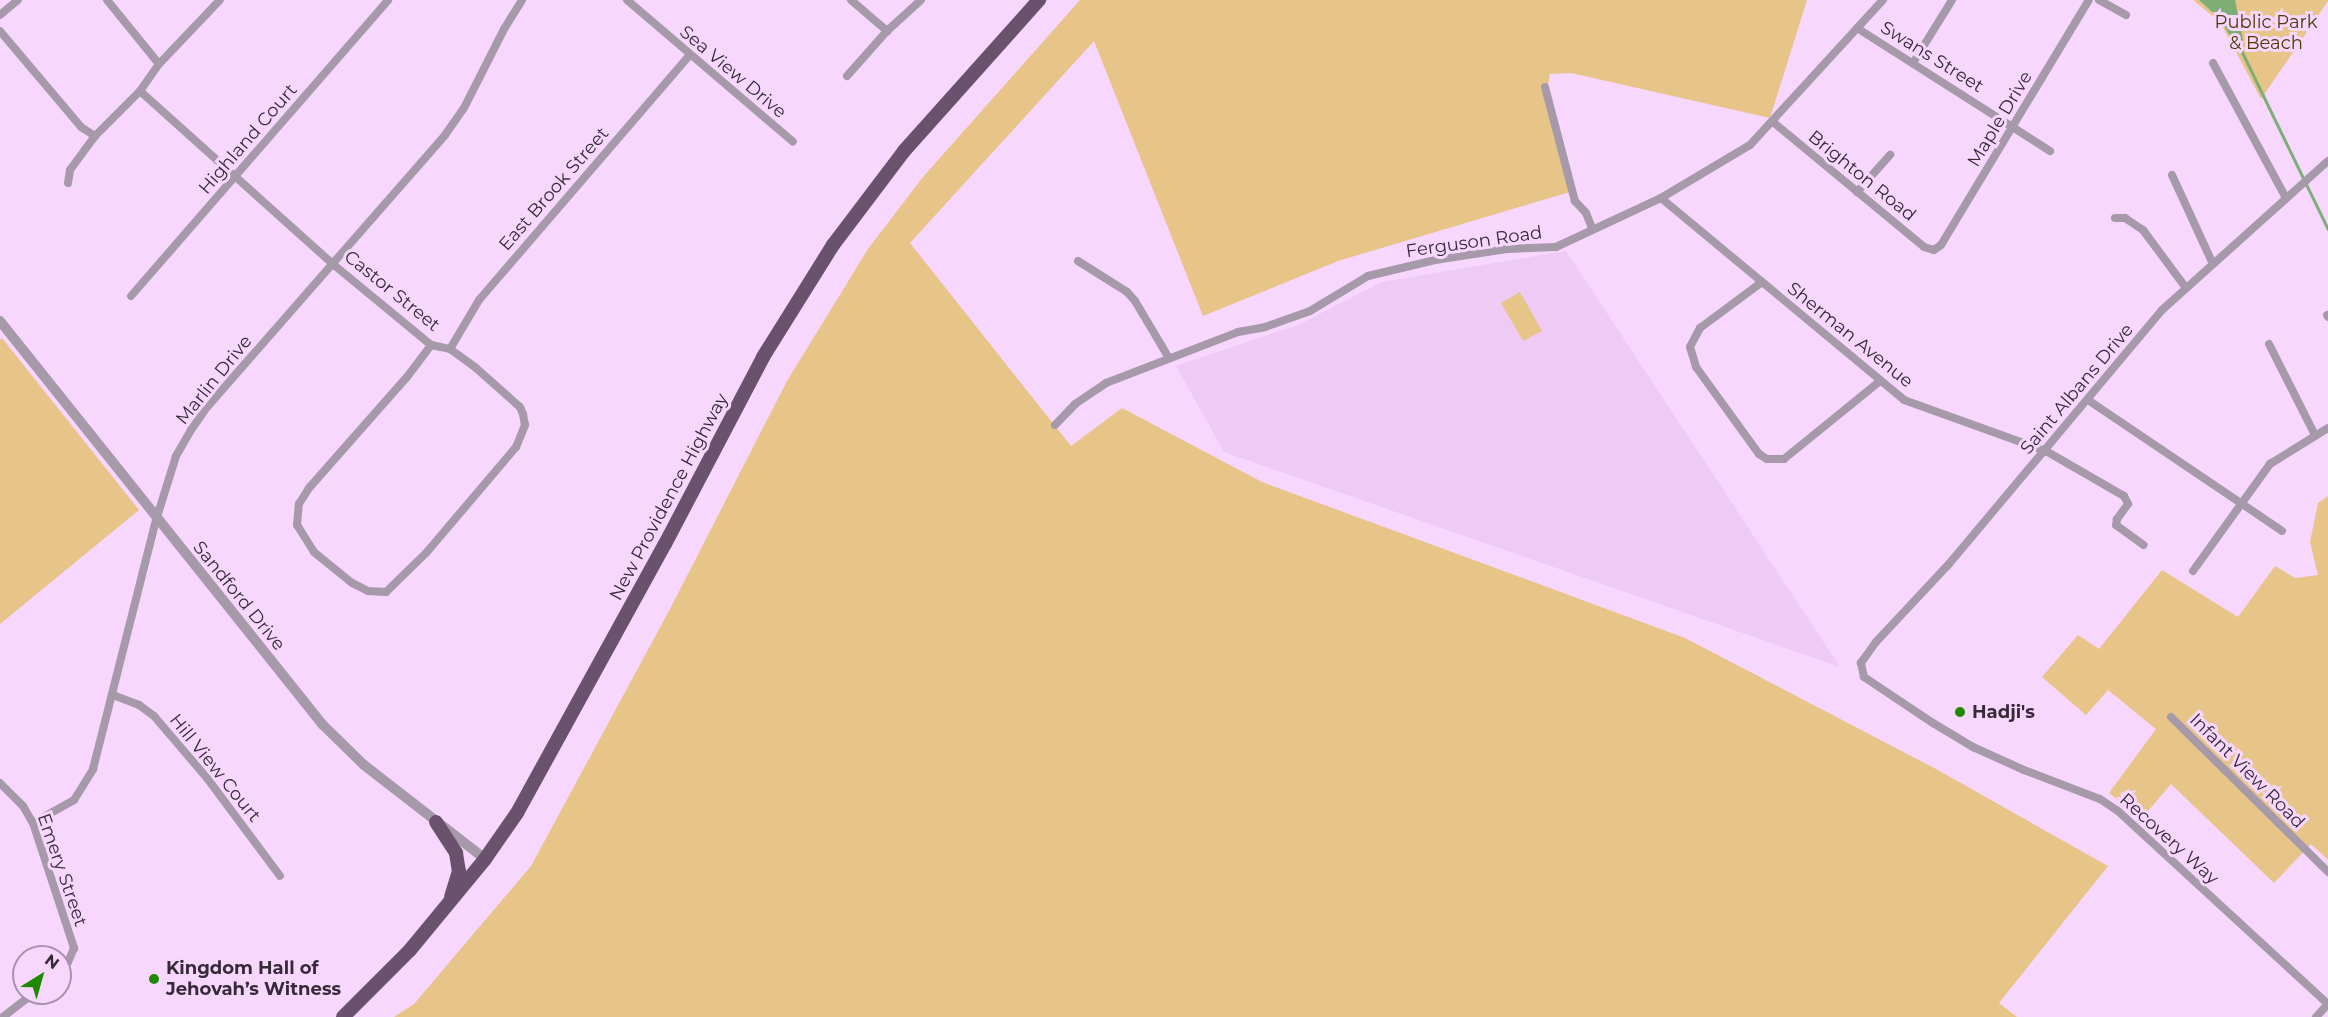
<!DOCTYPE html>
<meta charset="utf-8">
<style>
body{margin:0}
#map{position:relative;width:2328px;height:1017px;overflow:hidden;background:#f7d7fd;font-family:Montserrat,sans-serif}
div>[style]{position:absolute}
.built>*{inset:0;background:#eecaf5}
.green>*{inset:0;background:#e7c488}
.water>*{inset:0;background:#7eae75}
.stream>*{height:3px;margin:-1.5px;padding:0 1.5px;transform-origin:1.5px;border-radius:1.5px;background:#7eae75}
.minor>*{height:8px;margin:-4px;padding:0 4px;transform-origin:4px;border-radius:4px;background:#a699a9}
.tertiary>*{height:10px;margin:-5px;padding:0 5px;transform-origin:5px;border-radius:5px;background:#a699a9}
.trunk>*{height:14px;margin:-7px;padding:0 7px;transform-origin:7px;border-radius:7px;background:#6a516e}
.dots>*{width:16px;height:16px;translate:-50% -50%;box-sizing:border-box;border:3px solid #f7d7fd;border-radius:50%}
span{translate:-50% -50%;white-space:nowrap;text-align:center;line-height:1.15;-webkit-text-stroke:6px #f7d7fd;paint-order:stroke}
.park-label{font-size:18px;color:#523900}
.street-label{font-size:18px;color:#362a39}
.poi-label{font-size:18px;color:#362a39;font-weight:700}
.left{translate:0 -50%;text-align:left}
.north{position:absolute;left:12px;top:945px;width:60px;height:60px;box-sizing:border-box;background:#f7d7fd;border:2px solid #aa92af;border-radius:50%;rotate:37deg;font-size:16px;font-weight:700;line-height:24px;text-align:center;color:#362a39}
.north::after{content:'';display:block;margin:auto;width:21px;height:27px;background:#208900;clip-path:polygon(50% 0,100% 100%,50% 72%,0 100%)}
</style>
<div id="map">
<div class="built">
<i style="clip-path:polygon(1566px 251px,1840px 667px,1224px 452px,1176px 366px,1298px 325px,1382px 282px)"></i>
</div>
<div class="green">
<i style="clip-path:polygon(1080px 0,1807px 0,1770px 118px,1571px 73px,1550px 74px,1547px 91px,1570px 192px,1338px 261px,1203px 316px,1094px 41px,910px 243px,1071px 446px,1122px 408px,1262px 482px,1685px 638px,1936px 769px,2108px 866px,1999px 1003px,2017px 1017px,394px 1017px,414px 1004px,531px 866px,670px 609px,787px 381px,868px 249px,923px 177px)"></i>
<i style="clip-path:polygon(2193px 0,2328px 0,2328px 1px,2261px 99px,2220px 22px)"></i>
<i style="clip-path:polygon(1520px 292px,1542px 331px,1523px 341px,1501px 303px)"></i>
<i style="clip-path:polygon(2px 338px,139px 510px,0 624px,0 340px)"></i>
<i style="clip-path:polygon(2328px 496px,2328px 860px,2311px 844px,2274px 883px,2171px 784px,2142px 818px,2109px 793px,2156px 729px,2108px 690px,2086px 715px,2042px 677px,2078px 635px,2099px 649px,2162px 570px,2238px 617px,2275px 566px,2295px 578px,2318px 575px,2310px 542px,2318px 503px)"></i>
</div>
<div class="water">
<i style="clip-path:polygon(2199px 0,2235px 0,2244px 45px,2238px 48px,2236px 46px,2220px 19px)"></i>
</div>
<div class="stream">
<i style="left:2238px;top:44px;width:206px;rotate:64.1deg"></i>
</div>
<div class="minor">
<i style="left:107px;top:0;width:82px;rotate:50.9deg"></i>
<i style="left:627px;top:0;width:218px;rotate:40.5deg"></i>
<i style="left:851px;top:0;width:48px;rotate:40.7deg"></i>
<i style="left:2099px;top:0;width:31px;rotate:29deg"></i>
<i style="left:0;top:15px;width:23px;rotate:-40deg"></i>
<i style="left:1857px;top:28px;width:229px;rotate:32.5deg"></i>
<i style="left:0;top:31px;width:126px;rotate:49.8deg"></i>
<i style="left:81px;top:127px;width:17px;rotate:33deg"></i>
<i style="left:1913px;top:63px;width:74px;rotate:-58.2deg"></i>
<i style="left:2213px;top:63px;width:153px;rotate:61.6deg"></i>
<i style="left:847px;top:76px;width:60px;rotate:-48.4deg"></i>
<i style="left:887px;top:31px;width:46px;rotate:-42.4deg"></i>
<i style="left:1545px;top:87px;width:118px;rotate:75.3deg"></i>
<i style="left:1575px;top:201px;width:16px;rotate:47deg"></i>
<i style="left:1586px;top:213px;width:18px;rotate:68deg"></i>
<i style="left:140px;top:91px;width:261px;rotate:41.9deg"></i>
<i style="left:334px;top:265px;width:126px;rotate:39.5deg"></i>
<i style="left:431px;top:345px;width:19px;rotate:12deg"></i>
<i style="left:450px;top:349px;width:32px;rotate:36deg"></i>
<i style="left:476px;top:368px;width:59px;rotate:41.6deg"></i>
<i style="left:520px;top:407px;width:8px;rotate:67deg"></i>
<i style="left:523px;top:414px;width:11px;rotate:80deg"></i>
<i style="left:525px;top:425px;width:24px;rotate:112deg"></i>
<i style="left:516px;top:447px;width:139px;rotate:130.3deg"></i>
<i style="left:426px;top:553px;width:56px;rotate:135.7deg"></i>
<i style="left:386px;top:592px;width:18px;rotate:-177deg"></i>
<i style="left:368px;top:591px;width:18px;rotate:-153deg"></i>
<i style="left:352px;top:583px;width:49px;rotate:-140.8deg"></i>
<i style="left:314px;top:552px;width:32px;rotate:-122deg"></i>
<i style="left:297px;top:525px;width:21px;rotate:-85deg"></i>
<i style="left:299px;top:504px;width:19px;rotate:-58deg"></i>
<i style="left:309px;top:488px;width:148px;rotate:-48.6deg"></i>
<i style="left:407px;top:377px;width:40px;rotate:-53deg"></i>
<i style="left:1773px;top:122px;width:196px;rotate:39.6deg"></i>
<i style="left:1924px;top:247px;width:10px;rotate:17deg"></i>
<i style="left:1934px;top:250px;width:9px;rotate:-36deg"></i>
<i style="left:1941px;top:245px;width:286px;rotate:-58.9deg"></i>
<i style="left:2328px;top:161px;width:223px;rotate:138.1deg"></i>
<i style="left:2162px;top:310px;width:334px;rotate:130deg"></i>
<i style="left:1947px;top:566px;width:104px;rotate:133.1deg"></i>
<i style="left:1876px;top:642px;width:26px;rotate:126deg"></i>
<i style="left:1861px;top:663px;width:14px;rotate:78deg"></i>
<i style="left:1864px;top:677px;width:83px;rotate:33.7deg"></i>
<i style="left:1933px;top:723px;width:47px;rotate:31deg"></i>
<i style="left:1973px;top:747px;width:56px;rotate:24.3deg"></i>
<i style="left:2024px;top:770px;width:81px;rotate:20.9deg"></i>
<i style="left:2100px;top:799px;width:22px;rotate:34deg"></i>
<i style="left:2118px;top:811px;width:285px;rotate:42.6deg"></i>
<i style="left:2172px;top:175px;width:98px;rotate:65.3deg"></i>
<i style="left:68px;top:183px;width:13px;rotate:-81deg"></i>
<i style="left:70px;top:170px;width:42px;rotate:-53.7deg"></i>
<i style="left:95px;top:136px;width:64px;rotate:-45deg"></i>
<i style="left:140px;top:91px;width:33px;rotate:-55deg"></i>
<i style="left:159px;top:64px;width:88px;rotate:-46.4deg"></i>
<i style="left:1857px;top:192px;width:50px;rotate:-48.3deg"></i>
<i style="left:1661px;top:198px;width:316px;rotate:39.7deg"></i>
<i style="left:1904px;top:400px;width:151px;rotate:19.8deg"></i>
<i style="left:2046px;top:451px;width:90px;rotate:30deg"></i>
<i style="left:2124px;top:496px;width:9px;rotate:63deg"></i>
<i style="left:2128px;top:504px;width:19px;rotate:126deg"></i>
<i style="left:2117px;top:519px;width:6px;rotate:99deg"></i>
<i style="left:2116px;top:525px;width:34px;rotate:36deg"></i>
<i style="left:2115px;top:218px;width:10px"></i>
<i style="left:2125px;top:218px;width:22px;rotate:34deg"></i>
<i style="left:2143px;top:230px;width:72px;rotate:53.4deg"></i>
<i style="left:1078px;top:261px;width:58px;rotate:32.3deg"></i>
<i style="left:1127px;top:292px;width:12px;rotate:48deg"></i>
<i style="left:1135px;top:301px;width:66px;rotate:59.2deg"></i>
<i style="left:1762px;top:282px;width:77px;rotate:143.4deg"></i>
<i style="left:1700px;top:328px;width:21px;rotate:118deg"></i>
<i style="left:1690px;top:347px;width:21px;rotate:73deg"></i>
<i style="left:1696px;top:367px;width:107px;rotate:54.1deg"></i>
<i style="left:1759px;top:454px;width:9px;rotate:32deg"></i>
<i style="left:1767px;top:459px;width:17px"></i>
<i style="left:1784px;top:459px;width:124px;rotate:-39.1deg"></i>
<i style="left:131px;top:296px;width:392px;rotate:-49deg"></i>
<i style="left:2327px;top:315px;width:2px;rotate:63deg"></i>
<i style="left:2269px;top:344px;width:102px;rotate:63.2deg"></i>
<i style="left:450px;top:349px;width:57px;rotate:-59.4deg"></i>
<i style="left:479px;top:300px;width:323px;rotate:-49.3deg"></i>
<i style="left:2088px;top:400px;width:234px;rotate:34deg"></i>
<i style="left:1055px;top:425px;width:29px;rotate:-46deg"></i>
<i style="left:1075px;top:404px;width:37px;rotate:-34deg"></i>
<i style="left:1106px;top:383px;width:142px;rotate:-21.1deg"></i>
<i style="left:1238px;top:332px;width:27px;rotate:-10deg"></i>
<i style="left:1265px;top:327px;width:48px;rotate:-19.6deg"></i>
<i style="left:1310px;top:311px;width:68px;rotate:-31.1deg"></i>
<i style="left:1368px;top:276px;width:69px;rotate:-13.4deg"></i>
<i style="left:1435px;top:260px;width:73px;rotate:-8.7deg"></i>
<i style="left:1507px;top:249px;width:49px;rotate:-2.3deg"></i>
<i style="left:1556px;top:247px;width:116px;rotate:-25deg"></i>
<i style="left:1661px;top:198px;width:104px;rotate:-30.8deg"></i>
<i style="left:1750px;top:145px;width:197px;rotate:-47.5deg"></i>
<i style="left:2193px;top:571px;width:132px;rotate:-54.3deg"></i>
<i style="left:2270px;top:464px;width:68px;rotate:-31.8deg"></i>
<i style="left:113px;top:695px;width:28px;rotate:21deg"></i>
<i style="left:139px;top:705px;width:19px;rotate:36deg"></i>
<i style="left:154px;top:716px;width:82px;rotate:49.5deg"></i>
<i style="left:207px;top:778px;width:122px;rotate:53.3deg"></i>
<i style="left:2171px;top:717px;width:221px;rotate:44.6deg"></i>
<i style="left:0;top:783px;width:33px;rotate:45deg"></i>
<i style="left:23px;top:806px;width:20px;rotate:60deg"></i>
<i style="left:33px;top:823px;width:132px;rotate:71.8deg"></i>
<i style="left:74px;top:948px;width:15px;rotate:113deg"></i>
<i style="left:68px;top:962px;width:13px;rotate:129deg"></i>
<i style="left:33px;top:823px;width:47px;rotate:-29.3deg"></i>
<i style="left:74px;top:800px;width:36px;rotate:-58deg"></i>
<i style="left:93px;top:769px;width:257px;rotate:-75.8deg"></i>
<i style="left:156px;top:520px;width:67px;rotate:-72.6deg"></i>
<i style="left:176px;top:456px;width:30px;rotate:-60deg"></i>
<i style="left:191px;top:430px;width:29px;rotate:-55deg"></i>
<i style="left:208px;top:406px;width:360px;rotate:-48.8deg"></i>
<i style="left:445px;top:135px;width:33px;rotate:-55deg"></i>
<i style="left:464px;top:108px;width:89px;rotate:-63.1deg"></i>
<i style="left:504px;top:29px;width:34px;rotate:-58deg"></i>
<i style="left:3px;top:1017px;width:39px;rotate:-38deg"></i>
<i style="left:2316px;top:1017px;width:18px;rotate:-47deg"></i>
</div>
<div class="tertiary">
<i style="left:0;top:321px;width:516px;rotate:51.37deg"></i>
<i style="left:322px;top:724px;width:59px;rotate:44.3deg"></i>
<i style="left:364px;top:765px;width:153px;rotate:37.8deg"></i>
</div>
<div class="trunk">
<i style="left:436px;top:822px;width:37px;rotate:57deg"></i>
<i style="left:456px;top:853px;width:18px;rotate:81deg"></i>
<i style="left:459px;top:871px;width:27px;rotate:107deg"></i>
<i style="left:343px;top:1017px;width:95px;rotate:-45deg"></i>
<i style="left:410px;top:950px;width:118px;rotate:-50.5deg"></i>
<i style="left:485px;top:859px;width:56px;rotate:-55.2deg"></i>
<i style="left:517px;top:813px;width:307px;rotate:-61.2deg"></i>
<i style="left:665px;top:544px;width:211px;rotate:-62.3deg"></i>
<i style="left:763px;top:357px;width:132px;rotate:-58deg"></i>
<i style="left:833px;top:245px;width:118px;rotate:-52.9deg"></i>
<i style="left:904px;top:151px;width:203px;rotate:-48.2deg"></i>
</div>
<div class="dots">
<i style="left:1960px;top:712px;background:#208900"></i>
<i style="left:154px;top:979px;background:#208900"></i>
</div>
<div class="park-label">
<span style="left:2266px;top:33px">Public Park<br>&amp; Beach</span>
</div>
<div class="street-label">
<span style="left:1932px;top:57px;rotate:32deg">Swans Street</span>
<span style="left:733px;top:72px;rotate:40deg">Sea View Drive</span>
<span style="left:2000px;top:119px;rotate:-59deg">Maple Drive</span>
<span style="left:248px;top:139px;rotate:-49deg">Highland Court</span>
<span style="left:1862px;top:176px;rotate:39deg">Brighton Road</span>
<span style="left:554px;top:189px;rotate:-49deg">East Brook Street</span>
<span style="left:1474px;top:242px;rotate:-8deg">Ferguson Road</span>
<span style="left:392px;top:291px;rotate:39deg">Castor Street</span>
<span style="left:1850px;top:335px;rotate:39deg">Sherman Avenue</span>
<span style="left:214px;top:380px;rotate:-51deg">Marlin Drive</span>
<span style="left:2077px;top:389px;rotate:-50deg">Saint Albans Drive</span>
<span style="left:669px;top:497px;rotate:-62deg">New Providence Highway</span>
<span style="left:239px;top:596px;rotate:51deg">Sandford Drive</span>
<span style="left:215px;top:768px;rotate:51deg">Hill View Court</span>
<span style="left:2247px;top:771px;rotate:45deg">Infant View Road</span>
<span style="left:2169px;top:839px;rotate:42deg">Recovery Way</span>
<span style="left:62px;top:870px;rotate:71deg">Emery Street</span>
</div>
<div class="poi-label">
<span class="left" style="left:1972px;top:712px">Hadji's</span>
<span class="left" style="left:166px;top:979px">Kingdom Hall of<br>Jehovah’s Witness</span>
</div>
<div class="north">N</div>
</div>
